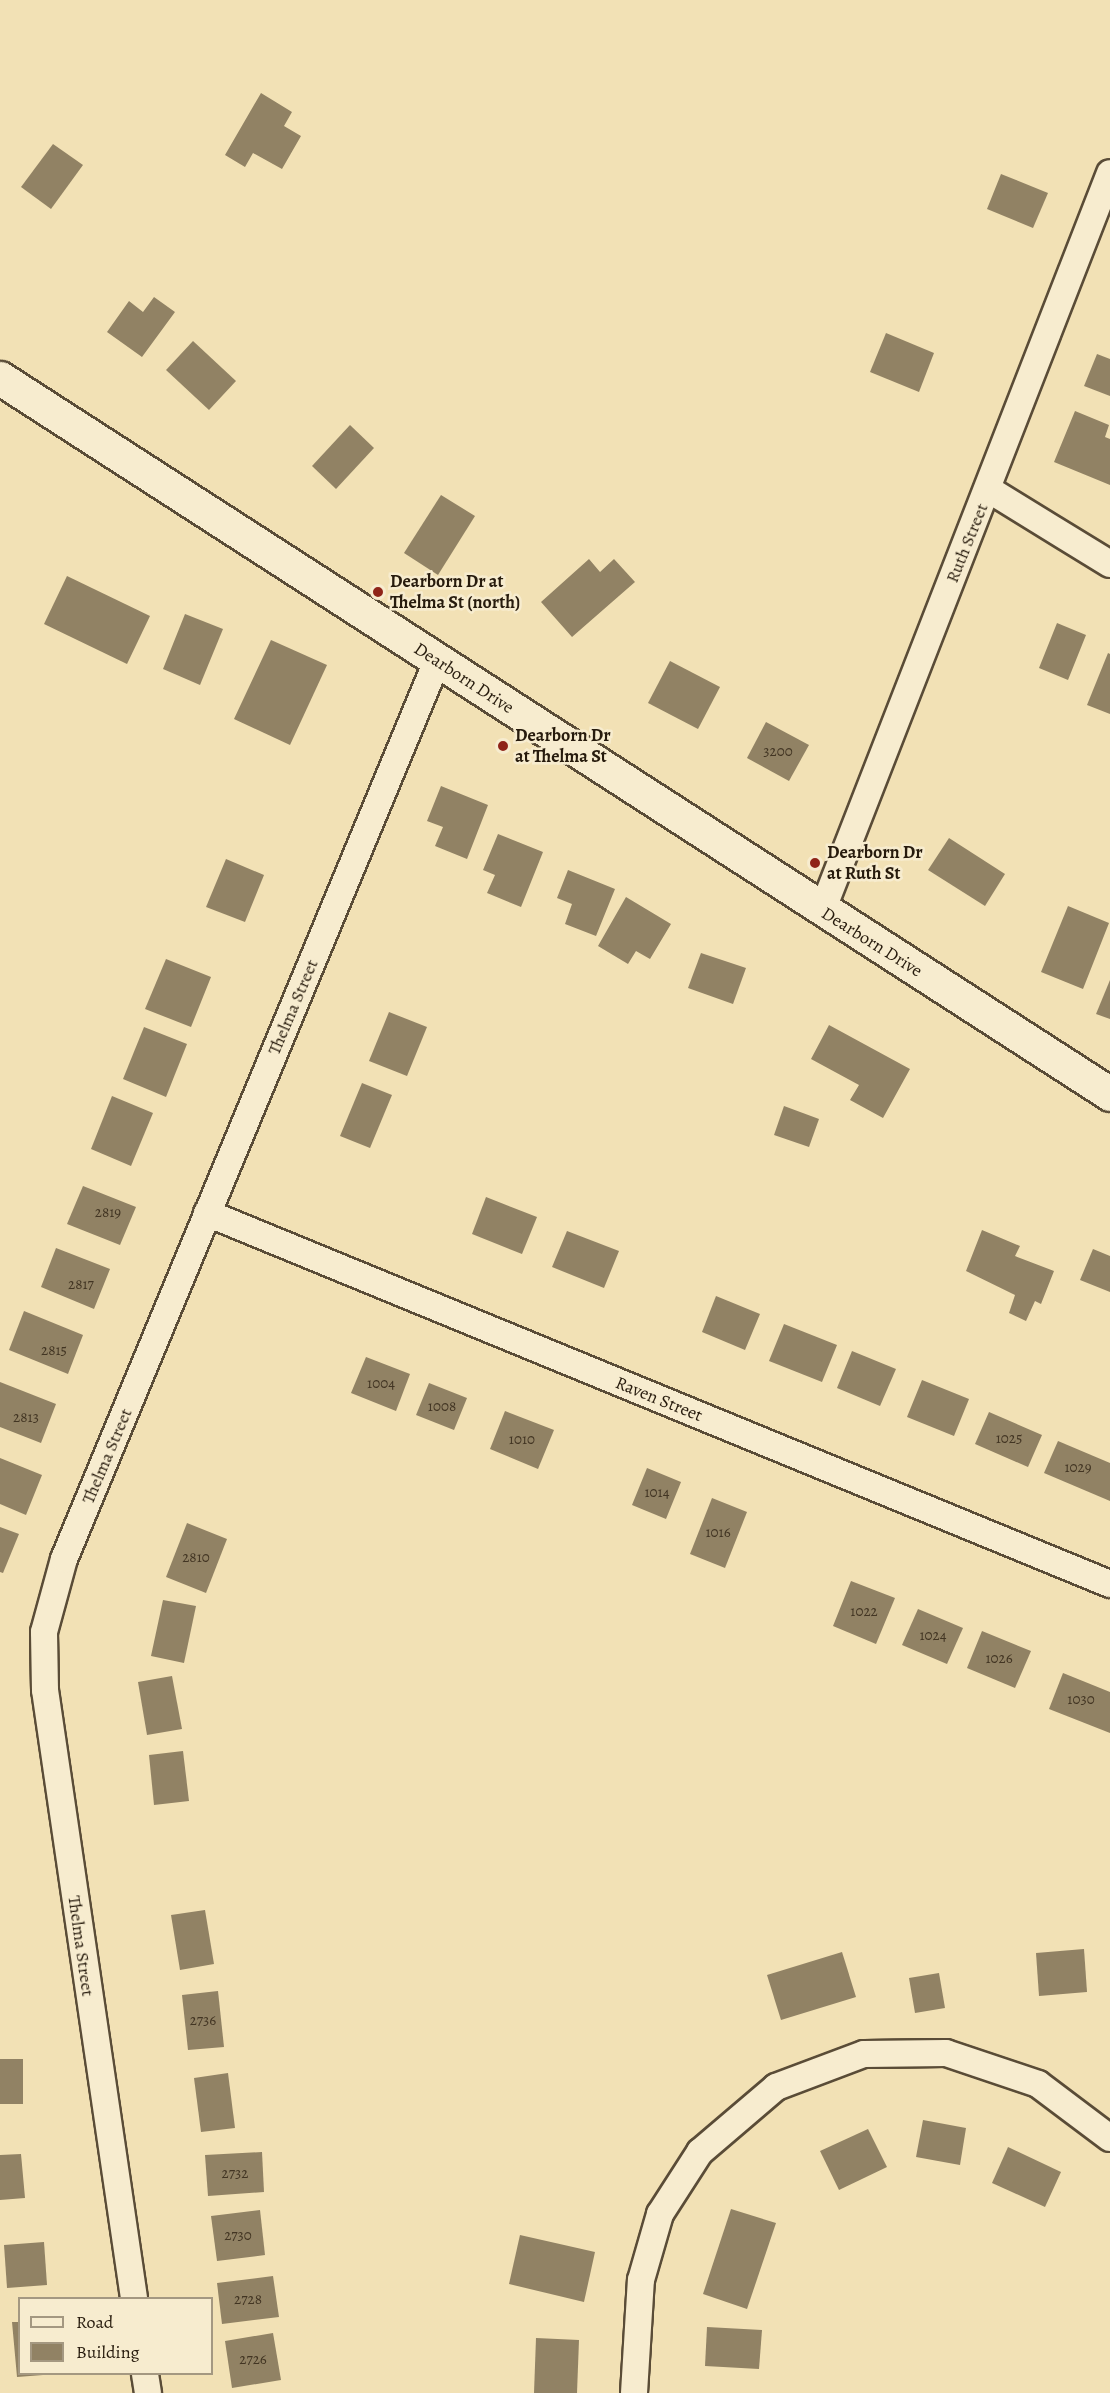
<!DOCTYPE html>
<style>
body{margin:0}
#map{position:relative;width:1110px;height:2393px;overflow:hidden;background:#f2e1b5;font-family:Alegreya,serif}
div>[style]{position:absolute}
.building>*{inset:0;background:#918264}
.roads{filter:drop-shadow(2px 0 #5a4c37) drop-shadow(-2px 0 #5a4c37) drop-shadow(0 2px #5a4c37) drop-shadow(0 -2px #5a4c37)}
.street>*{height:26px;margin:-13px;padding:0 13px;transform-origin:13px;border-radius:13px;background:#f7eccf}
.secondary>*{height:33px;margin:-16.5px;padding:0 16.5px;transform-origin:16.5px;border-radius:16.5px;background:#f7eccf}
.dots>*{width:16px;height:16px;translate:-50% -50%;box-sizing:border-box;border:3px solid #f7eccf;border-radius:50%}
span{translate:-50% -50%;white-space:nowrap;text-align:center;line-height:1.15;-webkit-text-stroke:5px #f7eccf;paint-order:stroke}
.number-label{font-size:15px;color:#423523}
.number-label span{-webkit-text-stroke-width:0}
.street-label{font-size:18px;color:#271b0d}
.poi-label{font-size:18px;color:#271b0d;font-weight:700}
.left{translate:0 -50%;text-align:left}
.legend{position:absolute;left:18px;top:2297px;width:195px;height:78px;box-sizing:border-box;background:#f7eccf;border:2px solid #a49881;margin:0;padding:8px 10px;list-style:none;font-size:18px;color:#271b0d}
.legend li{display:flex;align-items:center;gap:12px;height:30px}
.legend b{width:30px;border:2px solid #a49881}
</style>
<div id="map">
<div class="building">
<i style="clip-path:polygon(261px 93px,292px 112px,284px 126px,301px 136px,282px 169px,253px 153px,245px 167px,225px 155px)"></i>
<i style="clip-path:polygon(53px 144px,83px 165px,51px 209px,21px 187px)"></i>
<i style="clip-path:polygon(1001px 174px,1048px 193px,1033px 228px,987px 209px)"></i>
<i style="clip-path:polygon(154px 297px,175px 312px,142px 357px,107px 332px,129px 301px,143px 312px)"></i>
<i style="clip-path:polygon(886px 333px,934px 353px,919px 392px,870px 372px)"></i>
<i style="clip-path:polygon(193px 341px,236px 381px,209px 410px,166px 370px)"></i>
<i style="clip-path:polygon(1097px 354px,1110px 359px,1110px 396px,1084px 386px)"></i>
<i style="clip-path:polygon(1075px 411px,1109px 425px,1105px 437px,1110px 439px,1110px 485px,1054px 462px)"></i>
<i style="clip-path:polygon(350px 425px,374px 448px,336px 489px,312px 466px)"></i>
<i style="clip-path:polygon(441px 495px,475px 516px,438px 575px,404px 553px)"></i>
<i style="clip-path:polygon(589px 559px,600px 572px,614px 559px,635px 582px,572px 637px,541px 602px)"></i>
<i style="clip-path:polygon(67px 576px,150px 616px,127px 664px,44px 624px)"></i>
<i style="clip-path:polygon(185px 614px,223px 629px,200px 685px,163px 669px)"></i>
<i style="clip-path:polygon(1057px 623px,1086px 635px,1068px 680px,1039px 668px)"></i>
<i style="clip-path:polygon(271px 640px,327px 665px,290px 745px,234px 719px)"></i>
<i style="clip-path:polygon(1108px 653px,1110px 654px,1110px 714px,1087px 705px)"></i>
<i style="clip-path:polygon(670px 661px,720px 687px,698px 729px,648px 703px)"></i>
<i style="clip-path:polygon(766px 722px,809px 745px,789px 781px,747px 758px)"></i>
<i style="clip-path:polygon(441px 786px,488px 805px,467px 859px,435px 846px,443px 827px,427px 821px)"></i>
<i style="clip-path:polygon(498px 834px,543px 852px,521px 907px,487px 893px,495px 875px,483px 870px)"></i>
<i style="clip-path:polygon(949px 838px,1005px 874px,985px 906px,928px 870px)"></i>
<i style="clip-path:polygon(226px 859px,264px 875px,245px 922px,206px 907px)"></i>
<i style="clip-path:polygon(568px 870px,615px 889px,596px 936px,565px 924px,572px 904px,557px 898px)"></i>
<i style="clip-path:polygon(626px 897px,671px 924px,650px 959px,636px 951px,628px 964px,598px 946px)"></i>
<i style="clip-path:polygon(1068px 906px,1109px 923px,1083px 989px,1041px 972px)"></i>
<i style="clip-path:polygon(701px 953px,746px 968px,733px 1004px,688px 988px)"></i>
<i style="clip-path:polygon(166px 959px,211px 977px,191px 1027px,145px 1009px)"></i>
<i style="clip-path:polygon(1110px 980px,1110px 1019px,1096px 1014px)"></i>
<i style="clip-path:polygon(389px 1012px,427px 1027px,407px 1076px,369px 1061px)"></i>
<i style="clip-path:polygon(829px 1025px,910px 1069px,883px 1118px,850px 1100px,859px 1085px,811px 1059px)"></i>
<i style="clip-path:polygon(144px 1027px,187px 1044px,166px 1097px,123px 1079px)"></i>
<i style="clip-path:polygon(362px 1083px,392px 1095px,370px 1148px,340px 1136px)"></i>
<i style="clip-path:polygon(112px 1096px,153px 1113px,131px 1166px,91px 1149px)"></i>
<i style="clip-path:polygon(784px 1106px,819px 1119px,809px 1147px,774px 1135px)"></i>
<i style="clip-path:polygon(83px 1186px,136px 1207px,120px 1245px,67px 1224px)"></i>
<i style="clip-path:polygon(486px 1197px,537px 1217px,522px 1254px,472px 1234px)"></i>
<i style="clip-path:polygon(982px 1230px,1020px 1246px,1015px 1256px,1054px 1271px,1041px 1304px,1035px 1301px,1026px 1321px,1009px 1313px,1015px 1295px,966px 1271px)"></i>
<i style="clip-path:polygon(567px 1231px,619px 1251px,604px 1288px,552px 1267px)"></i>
<i style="clip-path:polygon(56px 1248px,110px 1269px,94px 1309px,41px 1287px)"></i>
<i style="clip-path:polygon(1093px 1249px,1110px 1256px,1110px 1292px,1080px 1280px)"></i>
<i style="clip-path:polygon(716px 1296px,760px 1314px,745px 1350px,702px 1332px)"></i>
<i style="clip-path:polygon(24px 1311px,83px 1335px,68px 1374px,9px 1350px)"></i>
<i style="clip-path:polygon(784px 1324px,837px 1345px,822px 1382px,769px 1361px)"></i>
<i style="clip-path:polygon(852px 1351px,896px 1369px,880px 1406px,837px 1388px)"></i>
<i style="clip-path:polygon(366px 1357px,410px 1374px,396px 1411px,351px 1393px)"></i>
<i style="clip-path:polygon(922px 1380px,969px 1399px,954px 1436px,907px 1417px)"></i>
<i style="clip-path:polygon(0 1382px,56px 1404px,41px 1443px,0 1427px)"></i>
<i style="clip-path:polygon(429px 1383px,467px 1398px,454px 1430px,416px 1415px)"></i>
<i style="clip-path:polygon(505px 1411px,554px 1430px,538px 1469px,490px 1449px)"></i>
<i style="clip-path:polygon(989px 1412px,1042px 1435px,1028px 1467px,975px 1444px)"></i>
<i style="clip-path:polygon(1058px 1441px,1110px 1463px,1110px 1501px,1044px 1473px)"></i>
<i style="clip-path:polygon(0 1458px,42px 1475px,26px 1515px,0 1504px)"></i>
<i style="clip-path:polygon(647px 1468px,681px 1482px,666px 1519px,632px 1505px)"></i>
<i style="clip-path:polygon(712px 1498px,747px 1512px,725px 1568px,690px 1554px)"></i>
<i style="clip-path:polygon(187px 1523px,227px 1539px,206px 1593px,166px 1577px)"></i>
<i style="clip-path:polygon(0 1527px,19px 1534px,3px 1573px,0 1572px)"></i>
<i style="clip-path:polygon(851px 1581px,895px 1598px,876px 1644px,833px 1626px)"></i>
<i style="clip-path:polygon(163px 1600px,196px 1606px,184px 1663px,151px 1656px)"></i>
<i style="clip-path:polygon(918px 1609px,963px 1628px,947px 1664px,902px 1645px)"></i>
<i style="clip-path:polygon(982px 1631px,1031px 1651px,1015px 1688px,967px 1668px)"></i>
<i style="clip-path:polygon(1063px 1673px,1110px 1692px,1110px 1733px,1049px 1709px)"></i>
<i style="clip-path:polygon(172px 1676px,182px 1729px,147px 1735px,138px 1682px)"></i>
<i style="clip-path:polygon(183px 1751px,189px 1801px,154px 1805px,149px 1755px)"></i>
<i style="clip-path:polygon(205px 1910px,214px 1964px,180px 1970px,171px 1915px)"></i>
<i style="clip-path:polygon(1084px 1949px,1087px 1992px,1039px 1996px,1036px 1953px)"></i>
<i style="clip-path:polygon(842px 1952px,856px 1997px,781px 2020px,767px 1975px)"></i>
<i style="clip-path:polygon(939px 1973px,945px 2008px,915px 2013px,909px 1978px)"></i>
<i style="clip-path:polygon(218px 1991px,224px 2047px,188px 2050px,182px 1995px)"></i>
<i style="clip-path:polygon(0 2059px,23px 2059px,23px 2104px,0 2104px)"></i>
<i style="clip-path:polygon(228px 2073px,235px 2128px,201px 2132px,194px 2078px)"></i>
<i style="clip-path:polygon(923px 2120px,966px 2128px,960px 2165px,916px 2157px)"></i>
<i style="clip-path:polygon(868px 2129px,887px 2167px,839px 2190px,820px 2151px)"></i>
<i style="clip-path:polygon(1008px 2147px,1061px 2172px,1045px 2207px,992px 2183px)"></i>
<i style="clip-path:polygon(262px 2152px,264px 2192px,208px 2196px,205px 2155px)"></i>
<i style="clip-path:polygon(21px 2154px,25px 2198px,0 2200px,0 2155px)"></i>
<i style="clip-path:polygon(731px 2209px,776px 2223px,747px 2309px,703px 2294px)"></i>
<i style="clip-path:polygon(260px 2210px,265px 2255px,217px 2261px,211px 2216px)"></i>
<i style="clip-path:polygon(520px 2235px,595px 2252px,584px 2302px,509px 2284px)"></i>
<i style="clip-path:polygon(44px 2242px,47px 2285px,7px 2288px,4px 2245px)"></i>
<i style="clip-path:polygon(273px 2276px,279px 2317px,222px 2324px,217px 2283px)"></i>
<i style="clip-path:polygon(12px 2322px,20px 2322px,20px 2374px,43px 2375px,17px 2377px)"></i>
<i style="clip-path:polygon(707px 2327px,762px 2330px,759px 2369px,705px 2366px)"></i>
<i style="clip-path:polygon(273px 2333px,281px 2380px,232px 2388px,225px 2341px)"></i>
<i style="clip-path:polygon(536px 2338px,579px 2340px,577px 2393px,534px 2393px)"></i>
</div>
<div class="roads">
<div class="street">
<i style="left:988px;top:489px;width:143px;rotate:31.6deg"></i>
<i style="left:822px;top:911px;width:792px;rotate:-68.68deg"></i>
<i style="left:207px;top:1213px;width:976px;rotate:22.34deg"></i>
<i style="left:134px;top:2298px;width:614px;rotate:-98.33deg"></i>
<i style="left:45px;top:1690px;width:58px;rotate:-91deg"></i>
<i style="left:44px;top:1632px;width:76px;rotate:-74.7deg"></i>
<i style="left:64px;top:1559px;width:972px;rotate:-67.44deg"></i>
<i style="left:145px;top:2374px;width:19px;rotate:81deg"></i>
<i style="left:634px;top:2393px;width:113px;rotate:-86.5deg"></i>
<i style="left:641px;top:2280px;width:69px;rotate:-73.9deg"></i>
<i style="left:660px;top:2214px;width:74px;rotate:-57.2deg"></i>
<i style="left:700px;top:2152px;width:100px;rotate:-40.5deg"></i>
<i style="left:776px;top:2087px;width:94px;rotate:-20.6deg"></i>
<i style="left:864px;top:2054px;width:82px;rotate:-0.7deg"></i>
<i style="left:946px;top:2053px;width:97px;rotate:18.6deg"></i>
<i style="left:1038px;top:2084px;width:90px;rotate:36.9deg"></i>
</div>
<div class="secondary">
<i style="left:0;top:378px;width:1321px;rotate:32.82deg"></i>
</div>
</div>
<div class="dots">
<i style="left:378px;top:592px;background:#8f2418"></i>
<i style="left:503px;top:746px;background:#8f2418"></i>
<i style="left:815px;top:863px;background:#8f2418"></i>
</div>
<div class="number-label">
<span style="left:778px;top:752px">3200</span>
<span style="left:108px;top:1213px">2819</span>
<span style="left:81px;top:1285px">2817</span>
<span style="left:54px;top:1351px">2815</span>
<span style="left:381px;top:1384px">1004</span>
<span style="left:442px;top:1407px">1008</span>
<span style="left:26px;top:1418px">2813</span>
<span style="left:1009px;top:1439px">1025</span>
<span style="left:522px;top:1440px">1010</span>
<span style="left:1078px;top:1468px">1029</span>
<span style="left:657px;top:1493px">1014</span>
<span style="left:718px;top:1533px">1016</span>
<span style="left:196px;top:1558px">2810</span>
<span style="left:864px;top:1612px">1022</span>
<span style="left:933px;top:1636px">1024</span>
<span style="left:999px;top:1659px">1026</span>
<span style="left:1081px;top:1700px">1030</span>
<span style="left:203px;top:2021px">2736</span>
<span style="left:235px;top:2174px">2732</span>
<span style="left:238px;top:2236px">2730</span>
<span style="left:248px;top:2300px">2728</span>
<span style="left:253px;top:2360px">2726</span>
</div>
<div class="street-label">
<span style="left:967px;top:543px;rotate:-68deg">Ruth Street</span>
<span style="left:464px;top:678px;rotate:33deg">Dearborn Drive</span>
<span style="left:872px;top:942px;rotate:32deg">Dearborn Drive</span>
<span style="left:293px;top:1007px;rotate:-67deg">Thelma Street</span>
<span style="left:659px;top:1399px;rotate:22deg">Raven Street</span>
<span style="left:107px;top:1456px;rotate:-67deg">Thelma Street</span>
<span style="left:81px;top:1946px;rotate:82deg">Thelma Street</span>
</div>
<div class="poi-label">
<span class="left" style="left:390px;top:592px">Dearborn Dr at<br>Thelma St (north)</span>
<span class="left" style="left:515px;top:746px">Dearborn Dr<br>at Thelma St</span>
<span class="left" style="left:827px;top:863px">Dearborn Dr<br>at Ruth St</span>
</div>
<ul class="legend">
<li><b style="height:8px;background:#f7eccf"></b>Road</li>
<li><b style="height:16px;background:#918264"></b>Building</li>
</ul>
</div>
